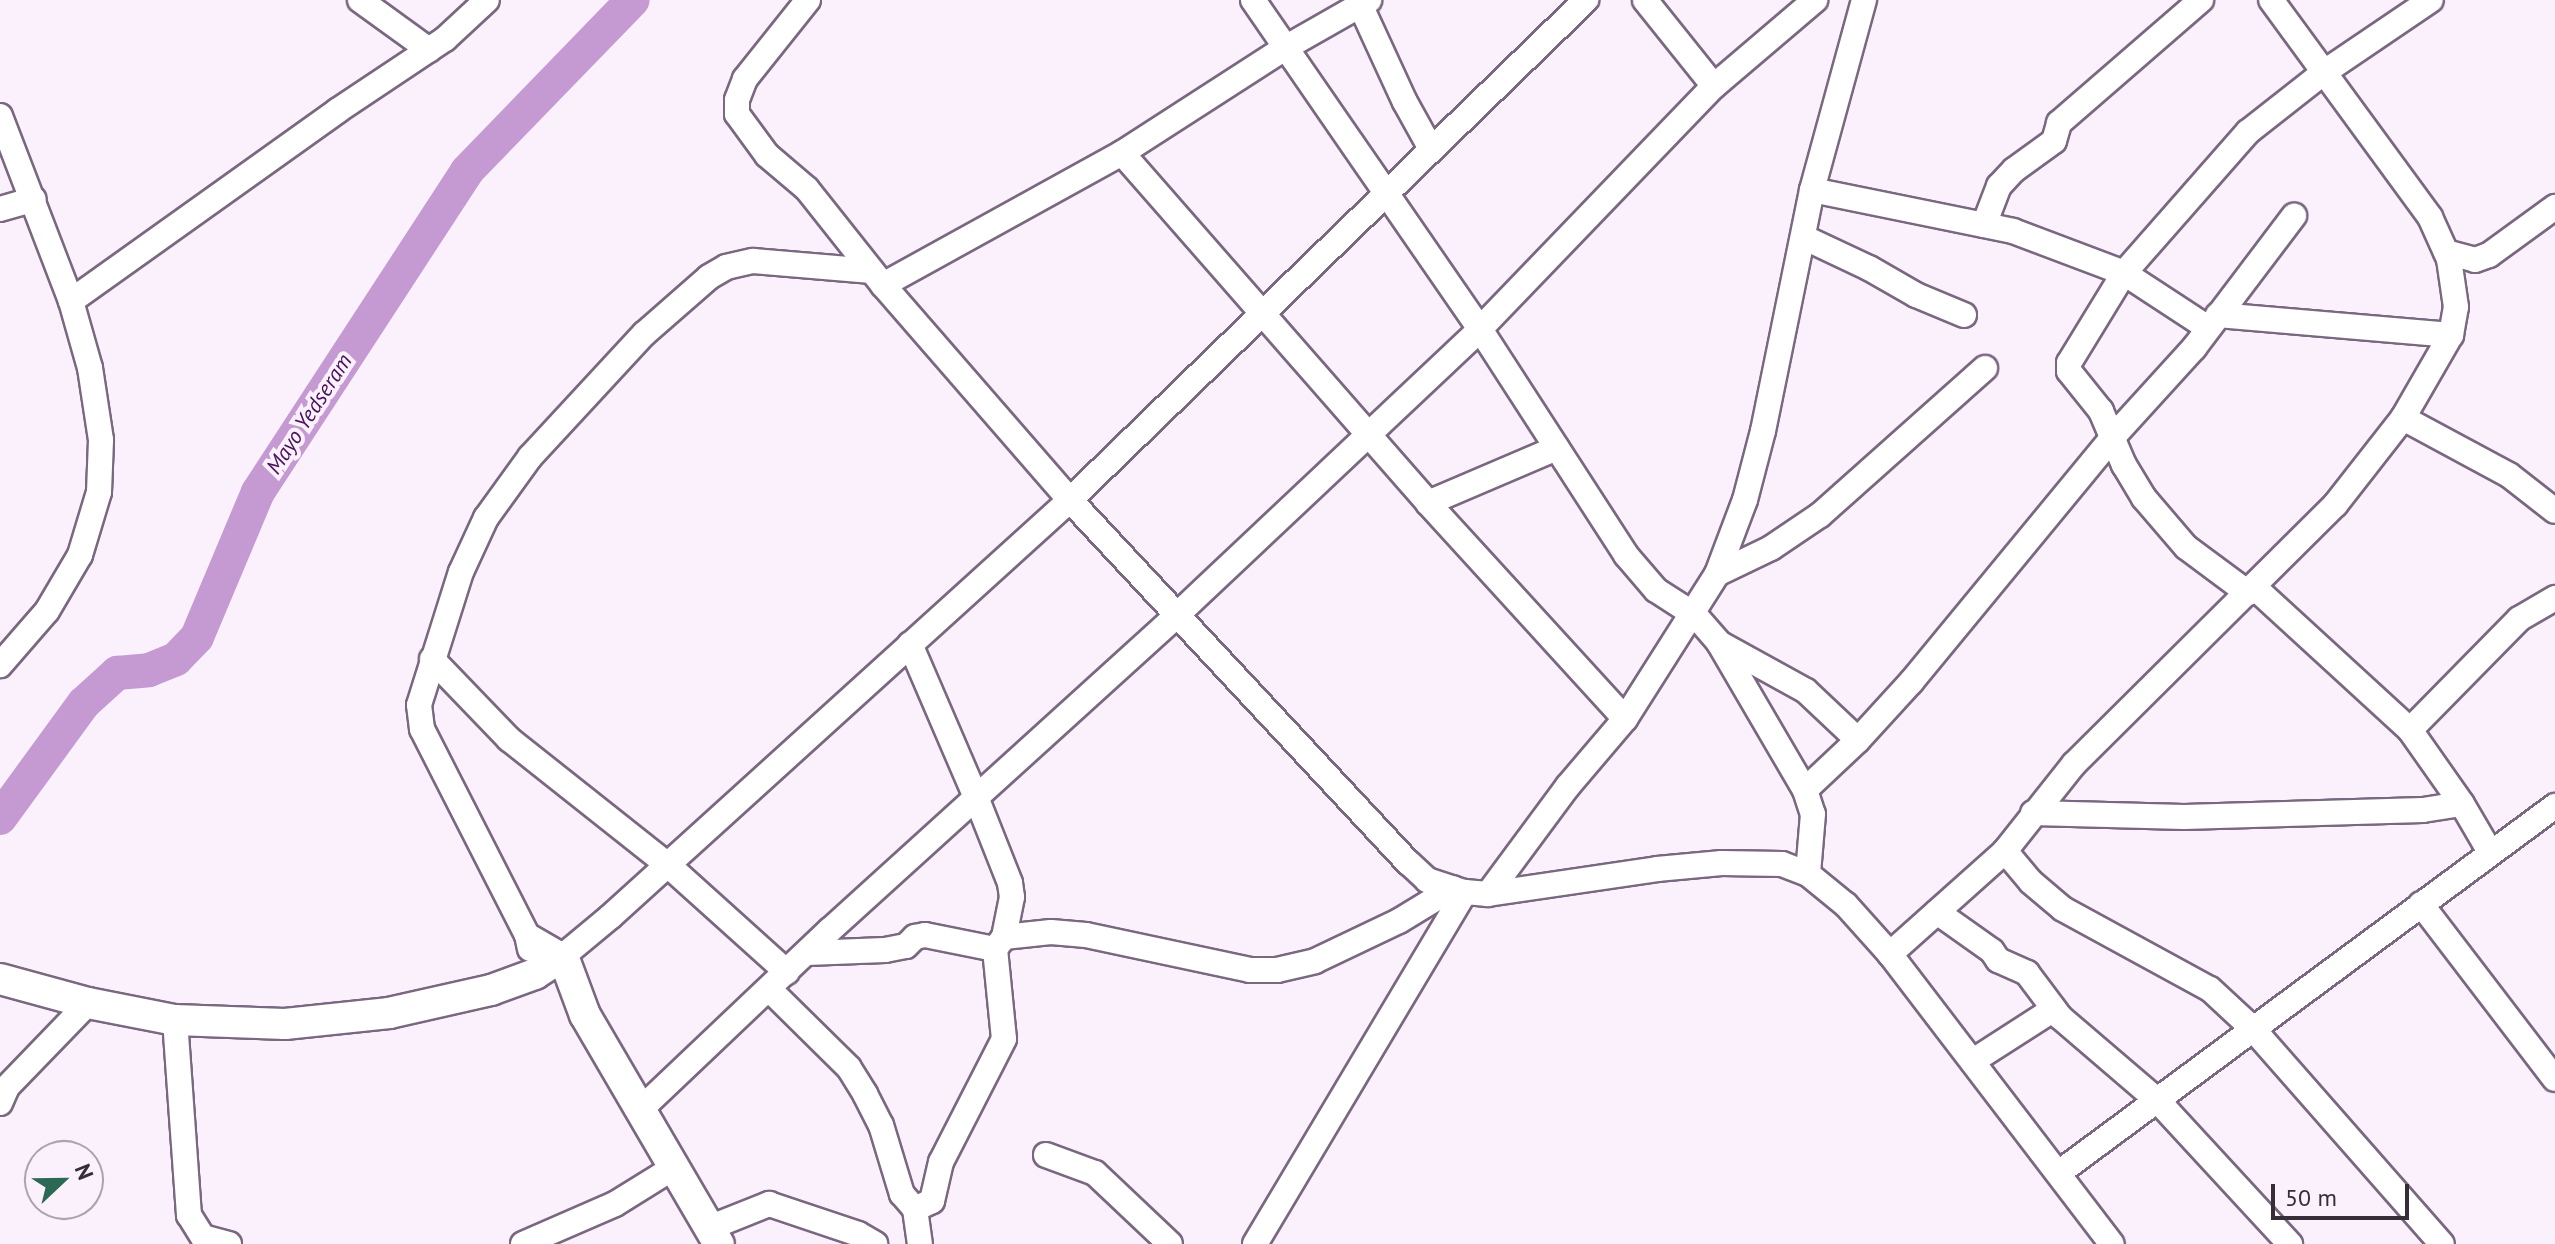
<!DOCTYPE html>
<style>
body{margin:0}
#map{position:relative;width:2555px;height:1244px;overflow:hidden;background:#faf1fd;font-family:"PT Sans",sans-serif}
div>[style]{position:absolute}
.river>*{height:34px;margin:-17px;padding:0 17px;transform-origin:17px;border-radius:17px;background:#c599d2}
.roads{filter:drop-shadow(2px 0 #7a6780) drop-shadow(-2px 0 #7a6780) drop-shadow(0 2px #7a6780) drop-shadow(0 -2px #7a6780)}
.minor>*{height:24px;margin:-12px;padding:0 12px;transform-origin:12px;border-radius:12px;background:#fff}
.major>*{height:30px;margin:-15px;padding:0 15px;transform-origin:15px;border-radius:15px;background:#fff}
span{translate:-50% -50%;white-space:nowrap;text-align:center;line-height:1.15;-webkit-text-stroke:8px #faf1fd;paint-order:stroke}
.water-label{font-size:22px;color:#471256;font-style:italic}
.north{position:absolute;left:24px;top:1140px;width:80px;height:80px;box-sizing:border-box;background:#faf1fd;border:2px solid #aba3ae;border-radius:50%;rotate:68deg;font-size:22px;font-weight:700;line-height:32px;text-align:center;color:#352d37}
.north::after{content:'';display:block;margin:auto;width:28px;height:36px;background:#2c6954;clip-path:polygon(50% 0,100% 100%,50% 72%,0 100%)}
.scale{position:absolute;left:2271px;top:1184px;width:138px;height:36px;box-sizing:border-box;border:4px solid #352d37;border-top:0;padding-left:10px;font-size:24px;line-height:28px;white-space:nowrap;color:#352d37;-webkit-text-stroke:6px #faf1fd;paint-order:stroke}
</style>
<div id="map">
<div class="river">
<i style="left:0;top:818px;width:142px;rotate:-53.9deg"></i>
<i style="left:84px;top:703px;width:45px;rotate:-42.3deg"></i>
<i style="left:117px;top:673px;width:32px;rotate:-5deg"></i>
<i style="left:149px;top:670px;width:29px;rotate:-22deg"></i>
<i style="left:176px;top:659px;width:30px;rotate:-46deg"></i>
<i style="left:197px;top:637px;width:157px;rotate:-67.2deg"></i>
<i style="left:258px;top:492px;width:383px;rotate:-56.9deg"></i>
<i style="left:467px;top:171px;width:238px;rotate:-45.9deg"></i>
</div>
<div class="roads">
<div class="minor">
<i style="left:360px;top:0;width:85px;rotate:35.9deg"></i>
<i style="left:808px;top:0;width:101px;rotate:128.6deg"></i>
<i style="left:745px;top:79px;width:22px;rotate:111deg"></i>
<i style="left:737px;top:100px;width:14px;rotate:90deg"></i>
<i style="left:737px;top:114px;width:51px;rotate:53.8deg"></i>
<i style="left:767px;top:155px;width:52px;rotate:40.4deg"></i>
<i style="left:807px;top:189px;width:122px;rotate:51.6deg"></i>
<i style="left:883px;top:285px;width:285px;rotate:49deg"></i>
<i style="left:1070px;top:500px;width:497px;rotate:47deg"></i>
<i style="left:1409px;top:863px;width:25px;rotate:43deg"></i>
<i style="left:1427px;top:880px;width:40px;rotate:18deg"></i>
<i style="left:1465px;top:892px;width:23px;rotate:5deg"></i>
<i style="left:1488px;top:894px;width:171px;rotate:-8.4deg"></i>
<i style="left:1657px;top:869px;width:65px;rotate:-5.3deg"></i>
<i style="left:1722px;top:863px;width:60px;rotate:1deg"></i>
<i style="left:1782px;top:864px;width:28px;rotate:21deg"></i>
<i style="left:1808px;top:874px;width:49px;rotate:39.2deg"></i>
<i style="left:1846px;top:905px;width:66px;rotate:48.1deg"></i>
<i style="left:1890px;top:954px;width:365px;rotate:52.6deg"></i>
<i style="left:1253px;top:0;width:400px;rotate:55.4deg"></i>
<i style="left:1480px;top:329px;width:269px;rotate:57.1deg"></i>
<i style="left:1626px;top:555px;width:46px;rotate:49.4deg"></i>
<i style="left:1656px;top:590px;width:46px;rotate:32.7deg"></i>
<i style="left:1695px;top:615px;width:37px;rotate:49deg"></i>
<i style="left:1719px;top:643px;width:170px;rotate:59.7deg"></i>
<i style="left:1805px;top:790px;width:25px;rotate:72deg"></i>
<i style="left:1813px;top:814px;width:60px;rotate:94.8deg"></i>
<i style="left:1358px;top:0;width:112px;rotate:65.3deg"></i>
<i style="left:1405px;top:102px;width:54px;rotate:61deg"></i>
<i style="left:1645px;top:0;width:110px;rotate:51.3deg"></i>
<i style="left:0;top:116px;width:198px;rotate:69deg"></i>
<i style="left:71px;top:301px;width:70px;rotate:74.2deg"></i>
<i style="left:90px;top:368px;width:73px;rotate:81.3deg"></i>
<i style="left:101px;top:440px;width:52px;rotate:92.2deg"></i>
<i style="left:99px;top:492px;width:66px;rotate:106.8deg"></i>
<i style="left:80px;top:555px;width:65px;rotate:120.5deg"></i>
<i style="left:47px;top:611px;width:72px;rotate:131deg"></i>
<i style="left:1122px;top:153px;width:465px;rotate:48.8deg"></i>
<i style="left:1428px;top:503px;width:292px;rotate:47.6deg"></i>
<i style="left:1812px;top:190px;width:205px;rotate:11.5deg"></i>
<i style="left:2013px;top:231px;width:119px;rotate:20.7deg"></i>
<i style="left:2124px;top:273px;width:100px;rotate:33.2deg"></i>
<i style="left:0;top:209px;width:35px;rotate:-16deg"></i>
<i style="left:1984px;top:225px;width:42px;rotate:-69deg"></i>
<i style="left:1999px;top:186px;width:22px;rotate:-47deg"></i>
<i style="left:2014px;top:170px;width:49px;rotate:-35.9deg"></i>
<i style="left:2054px;top:141px;width:19px;rotate:-74deg"></i>
<i style="left:2059px;top:123px;width:188px;rotate:-40.9deg"></i>
<i style="left:1803px;top:237px;width:73px;rotate:25.2deg"></i>
<i style="left:1869px;top:268px;width:54px;rotate:29.9deg"></i>
<i style="left:1916px;top:295px;width:52px;rotate:22.6deg"></i>
<i style="left:2446px;top:252px;width:30px;rotate:15deg"></i>
<i style="left:2475px;top:260px;width:15px;rotate:-20deg"></i>
<i style="left:2489px;top:255px;width:82px;rotate:-36deg"></i>
<i style="left:883px;top:285px;width:273px;rotate:-28.9deg"></i>
<i style="left:1122px;top:153px;width:194px;rotate:-32.8deg"></i>
<i style="left:1285px;top:48px;width:97px;rotate:-29.7deg"></i>
<i style="left:71px;top:301px;width:327px;rotate:-35.5deg"></i>
<i style="left:337px;top:111px;width:130px;rotate:-33.7deg"></i>
<i style="left:445px;top:39px;width:57px;rotate:-42.9deg"></i>
<i style="left:2218px;top:315px;width:234px;rotate:4.9deg"></i>
<i style="left:2403px;top:418px;width:120px;rotate:28.3deg"></i>
<i style="left:2509px;top:475px;width:58px;rotate:38deg"></i>
<i style="left:1428px;top:503px;width:140px;rotate:-23.1deg"></i>
<i style="left:1717px;top:574px;width:60px;rotate:-25.7deg"></i>
<i style="left:1771px;top:548px;width:59px;rotate:-34deg"></i>
<i style="left:1820px;top:515px;width:221px;rotate:-41.7deg"></i>
<i style="left:2254px;top:587px;width:212px;rotate:42.5deg"></i>
<i style="left:2410px;top:730px;width:90px;rotate:54.9deg"></i>
<i style="left:2462px;top:804px;width:56px;rotate:59.7deg"></i>
<i style="left:2248px;top:593px;width:77px;rotate:-143.4deg"></i>
<i style="left:2186px;top:547px;width:65px;rotate:-130.6deg"></i>
<i style="left:2144px;top:498px;width:39px;rotate:-121deg"></i>
<i style="left:2124px;top:465px;width:59px;rotate:-113.1deg"></i>
<i style="left:2101px;top:411px;width:51px;rotate:-128.7deg"></i>
<i style="left:2069px;top:371px;width:8px;rotate:-90deg"></i>
<i style="left:2069px;top:363px;width:105px;rotate:-58.6deg"></i>
<i style="left:2124px;top:273px;width:188px;rotate:-48.7deg"></i>
<i style="left:2248px;top:132px;width:95px;rotate:-38.2deg"></i>
<i style="left:2323px;top:73px;width:130px;rotate:-34.1deg"></i>
<i style="left:1719px;top:643px;width:99px;rotate:28.9deg"></i>
<i style="left:1806px;top:691px;width:71px;rotate:43.3deg"></i>
<i style="left:910px;top:644px;width:167px;rotate:66.7deg"></i>
<i style="left:976px;top:797px;width:92px;rotate:68.4deg"></i>
<i style="left:1010px;top:883px;width:14px;rotate:82deg"></i>
<i style="left:1012px;top:897px;width:41px;rotate:101.3deg"></i>
<i style="left:1004px;top:937px;width:15px;rotate:127deg"></i>
<i style="left:995px;top:949px;width:90px;rotate:84.3deg"></i>
<i style="left:1004px;top:1039px;width:138px;rotate:117.1deg"></i>
<i style="left:941px;top:1162px;width:40px;rotate:103deg"></i>
<i style="left:932px;top:1201px;width:19px;rotate:155deg"></i>
<i style="left:432px;top:659px;width:111px;rotate:46.1deg"></i>
<i style="left:509px;top:739px;width:203px;rotate:38.4deg"></i>
<i style="left:668px;top:865px;width:160px;rotate:42deg"></i>
<i style="left:2410px;top:730px;width:156px;rotate:-45.5deg"></i>
<i style="left:2519px;top:619px;width:42px;rotate:-30.3deg"></i>
<i style="left:1805px;top:790px;width:73px;rotate:-43.3deg"></i>
<i style="left:1858px;top:740px;width:79px;rotate:-47.6deg"></i>
<i style="left:1911px;top:682px;width:316px;rotate:-50.5deg"></i>
<i style="left:2112px;top:438px;width:122px;rotate:-47.7deg"></i>
<i style="left:2194px;top:348px;width:166px;rotate:-52.9deg"></i>
<i style="left:2033px;top:813px;width:151px;rotate:1.5deg"></i>
<i style="left:2184px;top:817px;width:239px;rotate:-1.7deg"></i>
<i style="left:2423px;top:810px;width:39px;rotate:-9deg"></i>
<i style="left:2005px;top:851px;width:40px;rotate:50deg"></i>
<i style="left:2031px;top:882px;width:42px;rotate:40.2deg"></i>
<i style="left:2063px;top:909px;width:167px;rotate:28.6deg"></i>
<i style="left:2210px;top:989px;width:59px;rotate:42.9deg"></i>
<i style="left:2253px;top:1029px;width:286px;rotate:48.7deg"></i>
<i style="left:1488px;top:894px;width:134px;rotate:-53.5deg"></i>
<i style="left:1568px;top:786px;width:88px;rotate:-49.6deg"></i>
<i style="left:1625px;top:719px;width:172px;rotate:-57.6deg"></i>
<i style="left:1717px;top:574px;width:79px;rotate:-69.3deg"></i>
<i style="left:1745px;top:500px;width:71px;rotate:-75.4deg"></i>
<i style="left:1763px;top:431px;width:246px;rotate:-78.5deg"></i>
<i style="left:1812px;top:190px;width:197px;rotate:-74.7deg"></i>
<i style="left:2421px;top:904px;width:220px;rotate:52.6deg"></i>
<i style="left:1937px;top:912px;width:67px;rotate:35.3deg"></i>
<i style="left:1992px;top:951px;width:11px;rotate:56deg"></i>
<i style="left:1998px;top:960px;width:32px;rotate:24deg"></i>
<i style="left:2027px;top:973px;width:55px;rotate:53.1deg"></i>
<i style="left:2060px;top:1017px;width:129px;rotate:40.6deg"></i>
<i style="left:2158px;top:1101px;width:195px;rotate:47.3deg"></i>
<i style="left:527px;top:935px;width:42px;rotate:30.3deg"></i>
<i style="left:563px;top:956px;width:61px;rotate:-39.7deg"></i>
<i style="left:610px;top:917px;width:621px;rotate:-42.19deg"></i>
<i style="left:1070px;top:500px;width:719px;rotate:-44.1deg"></i>
<i style="left:1004px;top:937px;width:47px;rotate:-6.1deg"></i>
<i style="left:1051px;top:932px;width:35px;rotate:5deg"></i>
<i style="left:1086px;top:935px;width:168px;rotate:12deg"></i>
<i style="left:1250px;top:970px;width:27px"></i>
<i style="left:1277px;top:970px;width:39px;rotate:-13deg"></i>
<i style="left:1315px;top:961px;width:93px;rotate:-25.5deg"></i>
<i style="left:1399px;top:921px;width:63px;rotate:-31.4deg"></i>
<i style="left:530px;top:949px;width:14px;rotate:-102deg"></i>
<i style="left:527px;top:935px;width:231px;rotate:-117deg"></i>
<i style="left:422px;top:729px;width:24px;rotate:-97deg"></i>
<i style="left:419px;top:705px;width:139px;rotate:-72.5deg"></i>
<i style="left:461px;top:572px;width:60px;rotate:-65.2deg"></i>
<i style="left:486px;top:518px;width:75px;rotate:-54.2deg"></i>
<i style="left:530px;top:457px;width:168px;rotate:-47.2deg"></i>
<i style="left:644px;top:334px;width:86px;rotate:-41.2deg"></i>
<i style="left:709px;top:277px;width:20px;rotate:-30deg"></i>
<i style="left:726px;top:267px;width:28px;rotate:-13deg"></i>
<i style="left:753px;top:261px;width:119px;rotate:4.8deg"></i>
<i style="left:807px;top:953px;width:78px;rotate:-2.2deg"></i>
<i style="left:885px;top:950px;width:21px;rotate:-11deg"></i>
<i style="left:906px;top:946px;width:13px;rotate:-45deg"></i>
<i style="left:915px;top:937px;width:10px;rotate:-11deg"></i>
<i style="left:925px;top:935px;width:71px;rotate:11.3deg"></i>
<i style="left:1890px;top:954px;width:154px;rotate:-41.8deg"></i>
<i style="left:2005px;top:851px;width:111px;rotate:-51.6deg"></i>
<i style="left:2074px;top:764px;width:368px;rotate:-44.8deg"></i>
<i style="left:2335px;top:505px;width:110px;rotate:-52deg"></i>
<i style="left:2403px;top:418px;width:96px;rotate:-60deg"></i>
<i style="left:2451px;top:335px;width:28px;rotate:-80deg"></i>
<i style="left:2456px;top:307px;width:49px;rotate:-98.3deg"></i>
<i style="left:2449px;top:259px;width:46px;rotate:-114.3deg"></i>
<i style="left:2430px;top:217px;width:269px;rotate:-126.2deg"></i>
<i style="left:769px;top:989px;width:112px;rotate:44.6deg"></i>
<i style="left:849px;top:1068px;width:31px;rotate:58deg"></i>
<i style="left:865px;top:1094px;width:35px;rotate:63deg"></i>
<i style="left:881px;top:1125px;width:72px;rotate:73.1deg"></i>
<i style="left:902px;top:1194px;width:20px;rotate:49deg"></i>
<i style="left:915px;top:1209px;width:35px;rotate:82deg"></i>
<i style="left:175px;top:1020px;width:196px;rotate:85.9deg"></i>
<i style="left:189px;top:1215px;width:26px;rotate:58deg"></i>
<i style="left:203px;top:1237px;width:27px;rotate:15deg"></i>
<i style="left:1973px;top:1061px;width:96px;rotate:-32.7deg"></i>
<i style="left:0;top:1103px;width:17px;rotate:-66deg"></i>
<i style="left:7px;top:1087px;width:117px;rotate:-46deg"></i>
<i style="left:640px;top:1110px;width:262px;rotate:-43.5deg"></i>
<i style="left:830px;top:930px;width:470px;rotate:-42.2deg"></i>
<i style="left:1178px;top:614px;width:415px;rotate:-43.3deg"></i>
<i style="left:1480px;top:329px;width:337px;rotate:-46.1deg"></i>
<i style="left:1714px;top:86px;width:133px;rotate:-40.4deg"></i>
<i style="left:1046px;top:1155px;width:52px;rotate:20.2deg"></i>
<i style="left:1095px;top:1173px;width:103px;rotate:43.4deg"></i>
<i style="left:2060px;top:1172px;width:616px;rotate:-36.48deg"></i>
<i style="left:709px;top:1228px;width:65px;rotate:-21.8deg"></i>
<i style="left:769px;top:1204px;width:94px;rotate:18.6deg"></i>
<i style="left:858px;top:1234px;width:20px;rotate:30deg"></i>
<i style="left:523px;top:1244px;width:100px;rotate:-23.5deg"></i>
<i style="left:615px;top:1204px;width:68px;rotate:-31.8deg"></i>
<i style="left:1255px;top:1244px;width:410px;rotate:-59.2deg"></i>
</div>
<div class="major">
<i style="left:0;top:979px;width:91px;rotate:15.3deg"></i>
<i style="left:88px;top:1003px;width:89px;rotate:11.1deg"></i>
<i style="left:175px;top:1020px;width:110px;rotate:2.1deg"></i>
<i style="left:285px;top:1024px;width:105px;rotate:-6deg"></i>
<i style="left:389px;top:1013px;width:105px;rotate:-12.7deg"></i>
<i style="left:491px;top:990px;width:47px;rotate:-20deg"></i>
<i style="left:535px;top:974px;width:33px;rotate:-33deg"></i>
<i style="left:563px;top:956px;width:63px;rotate:69.6deg"></i>
<i style="left:585px;top:1015px;width:265px;rotate:59.7deg"></i>
</div>
</div>
<div class="water-label">
<span style="left:309px;top:414px;rotate:-57deg">Mayo Yedseram</span>
</div>
<div class="north">N</div>
<div class="scale">50 m</div>
</div>
